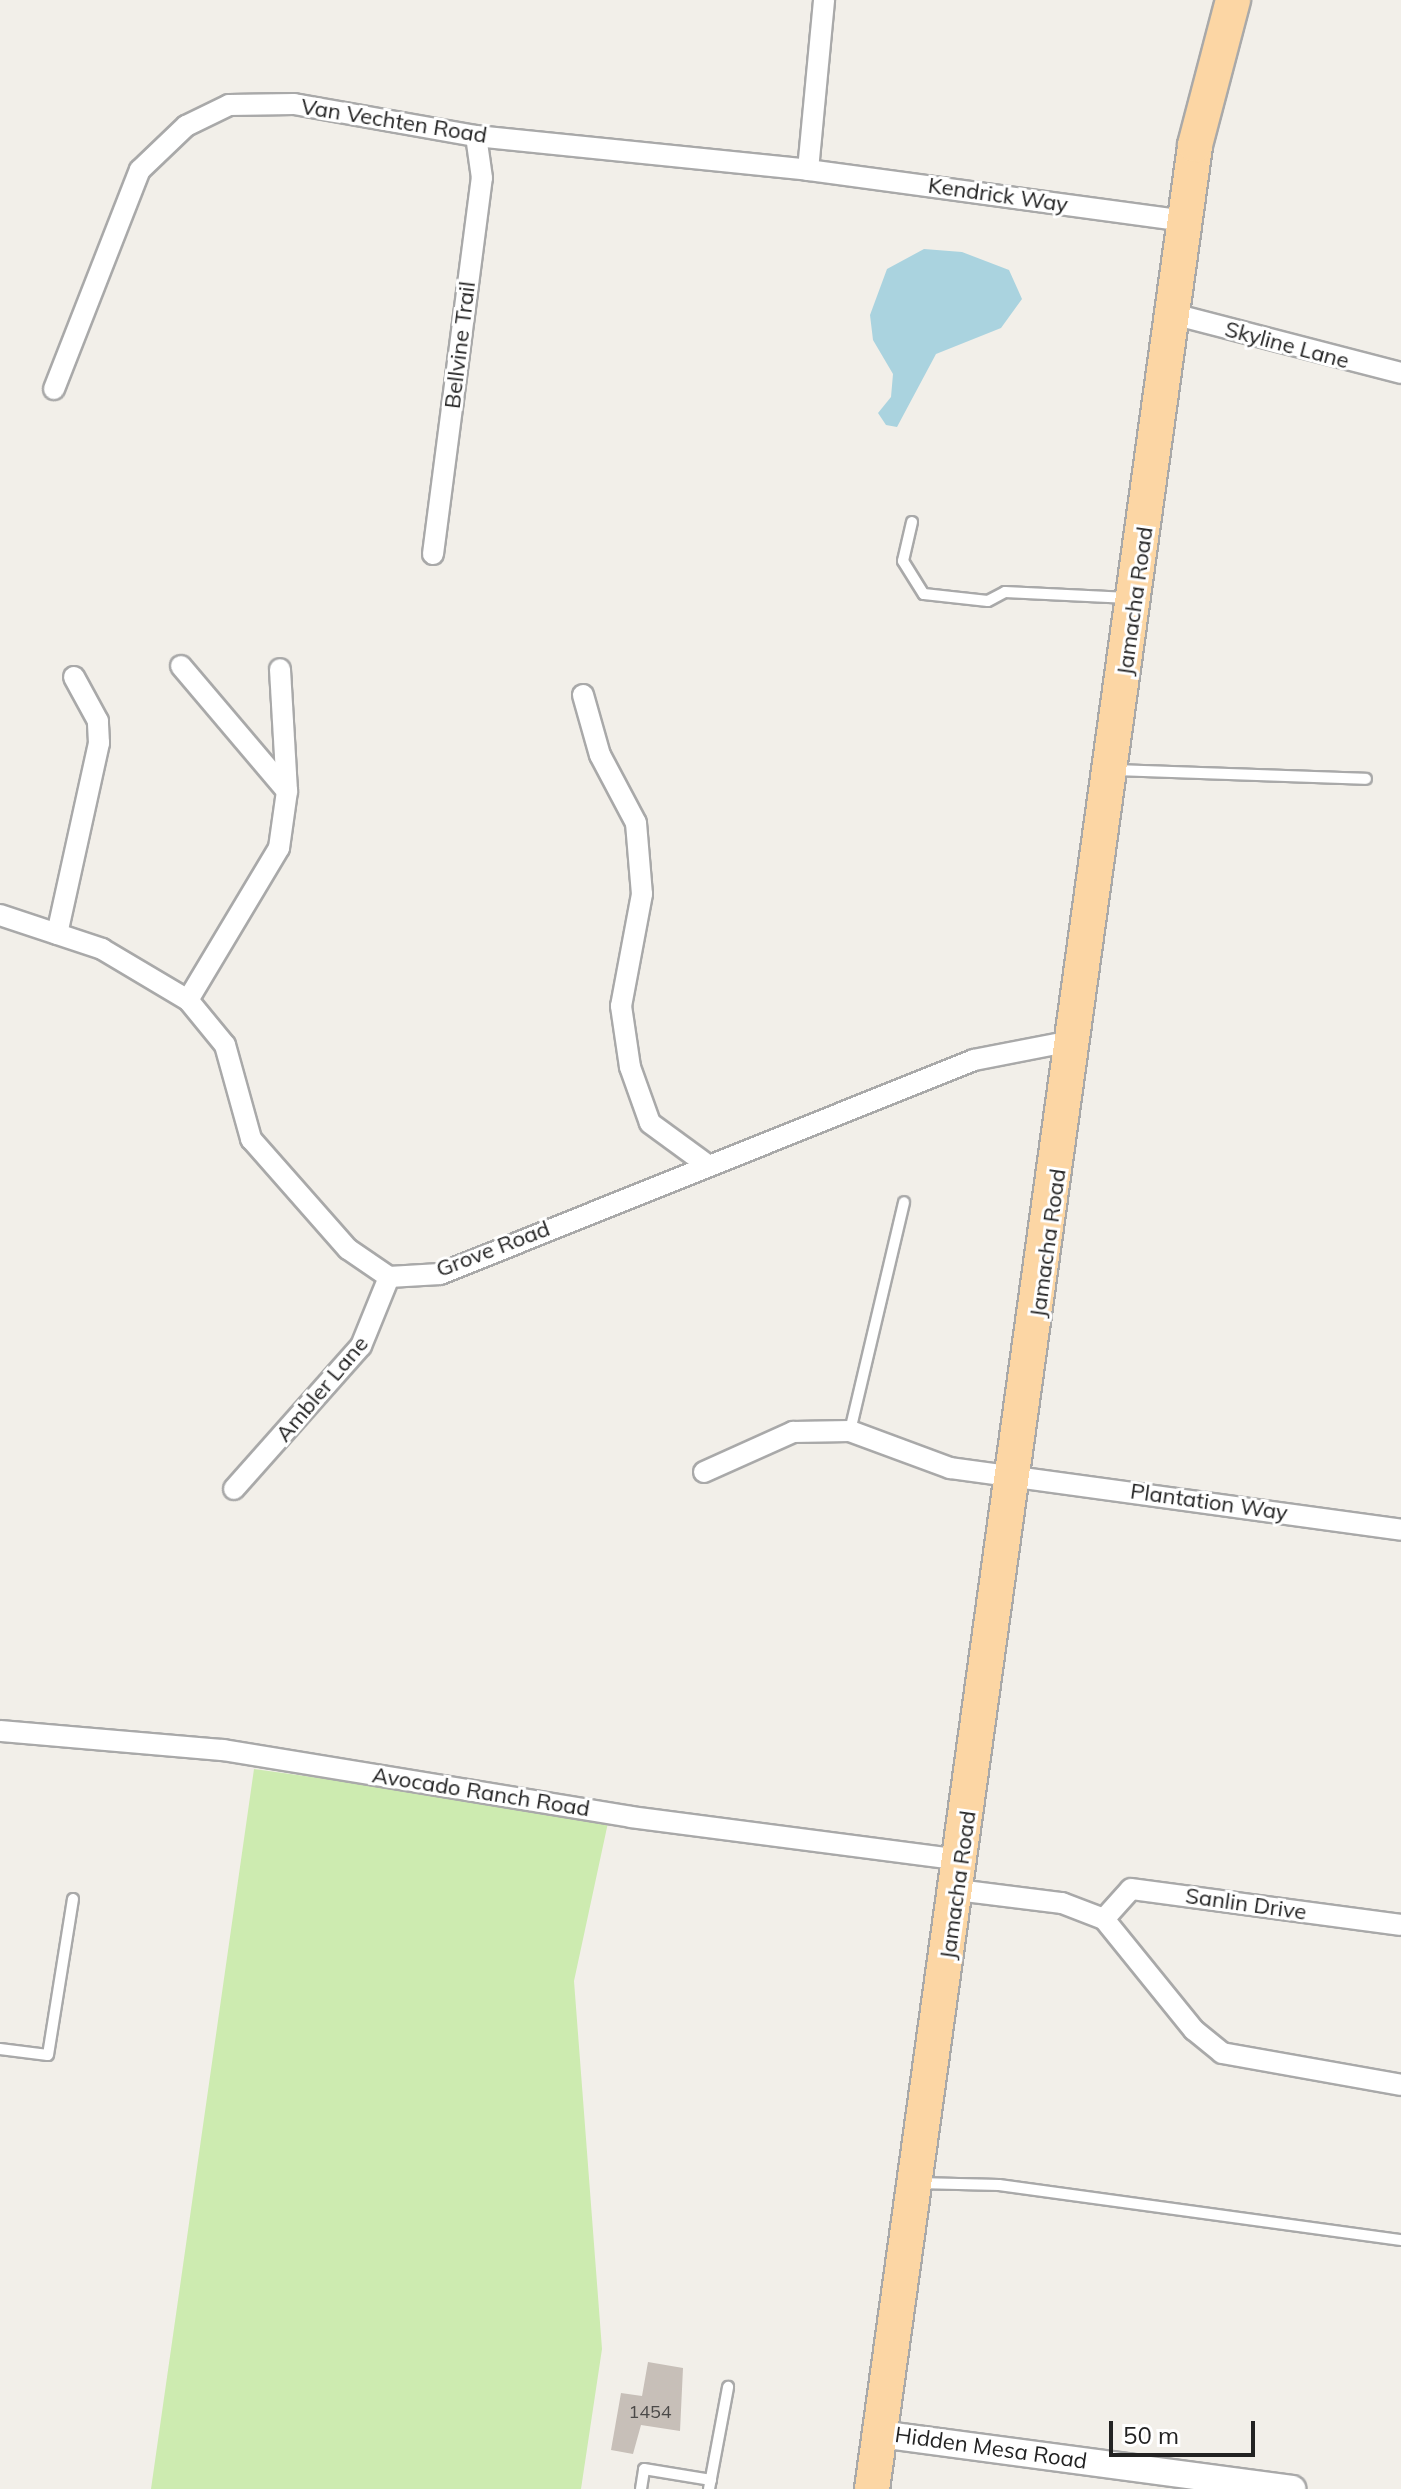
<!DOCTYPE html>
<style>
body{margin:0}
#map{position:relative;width:1401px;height:2489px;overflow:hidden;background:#f2efe9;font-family:Mulish,sans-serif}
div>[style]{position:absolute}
.grass>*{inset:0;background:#cdebb0}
.water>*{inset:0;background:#aad3df}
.building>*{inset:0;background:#c7bfb8}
.roads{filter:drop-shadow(2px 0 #a9a9a9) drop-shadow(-2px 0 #a9a9a9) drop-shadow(0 2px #a9a9a9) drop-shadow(0 -2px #a9a9a9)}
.service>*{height:10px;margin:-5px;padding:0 5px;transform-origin:5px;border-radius:5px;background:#fff}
.minor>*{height:20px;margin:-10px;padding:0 10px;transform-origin:10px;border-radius:10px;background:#fff}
.tertiary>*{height:26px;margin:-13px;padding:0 13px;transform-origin:13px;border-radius:13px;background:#fff}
.primary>*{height:34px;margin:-17px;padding:0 17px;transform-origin:17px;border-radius:17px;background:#fcd6a4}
span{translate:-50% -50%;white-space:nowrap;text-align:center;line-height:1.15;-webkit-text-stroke:6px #fff;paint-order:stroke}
.number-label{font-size:18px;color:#4b4948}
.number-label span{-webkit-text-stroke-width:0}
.street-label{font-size:22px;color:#222}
.scale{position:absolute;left:1109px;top:2421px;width:146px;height:36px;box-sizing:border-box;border:4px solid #222;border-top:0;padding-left:10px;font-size:24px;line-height:28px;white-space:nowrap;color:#222;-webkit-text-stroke:6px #fff;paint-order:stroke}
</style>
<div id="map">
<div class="grass">
<i style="clip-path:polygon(254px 1769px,609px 1818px,574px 1981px,602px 2349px,581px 2489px,151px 2489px)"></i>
</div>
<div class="water">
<i style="clip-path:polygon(924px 249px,962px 252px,1009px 270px,1022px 299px,1001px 328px,936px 354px,897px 427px,886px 425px,878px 413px,891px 397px,893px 374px,873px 340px,870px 315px,887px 269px)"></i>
</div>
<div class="building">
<i style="clip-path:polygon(648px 2362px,683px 2368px,680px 2431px,641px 2425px,633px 2454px,611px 2450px,621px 2393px,642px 2396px)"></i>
</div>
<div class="roads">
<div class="service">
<i style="left:912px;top:522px;width:40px;rotate:103deg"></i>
<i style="left:903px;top:561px;width:39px;rotate:58deg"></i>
<i style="left:924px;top:594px;width:64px;rotate:6.2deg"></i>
<i style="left:988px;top:601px;width:19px;rotate:-28deg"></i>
<i style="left:1005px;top:592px;width:124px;rotate:2.8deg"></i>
<i style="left:1113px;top:770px;width:253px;rotate:2deg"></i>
<i style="left:850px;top:1431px;width:235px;rotate:-76.7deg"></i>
<i style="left:0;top:2049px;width:48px;rotate:7.1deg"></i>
<i style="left:48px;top:2055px;width:158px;rotate:-80.9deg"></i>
<i style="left:918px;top:2183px;width:81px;rotate:1.4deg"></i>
<i style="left:999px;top:2185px;width:406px;rotate:7.8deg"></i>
<i style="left:641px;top:2489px;width:20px;rotate:-81deg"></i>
<i style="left:644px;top:2469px;width:68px;rotate:9.3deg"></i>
<i style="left:709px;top:2489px;width:104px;rotate:-79.4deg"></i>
</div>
<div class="minor">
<i style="left:808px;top:170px;width:171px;rotate:-84.6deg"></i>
<i style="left:1173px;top:314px;width:236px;rotate:14.5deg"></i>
<i style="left:54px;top:389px;width:235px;rotate:-68.6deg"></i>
<i style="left:140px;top:170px;width:64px;rotate:-43.7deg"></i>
<i style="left:186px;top:126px;width:48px;rotate:-26deg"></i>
<i style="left:229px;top:105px;width:65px;rotate:-0.9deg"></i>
<i style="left:294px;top:104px;width:185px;rotate:10deg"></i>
<i style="left:476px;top:136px;width:334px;rotate:5.8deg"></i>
<i style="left:808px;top:170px;width:382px;rotate:7.7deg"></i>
<i style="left:433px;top:554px;width:379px;rotate:-82.6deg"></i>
<i style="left:482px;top:178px;width:42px;rotate:-98.1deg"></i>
<i style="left:181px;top:666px;width:164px;rotate:49.7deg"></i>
<i style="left:583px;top:695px;width:62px;rotate:74.2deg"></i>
<i style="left:600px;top:755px;width:77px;rotate:62.1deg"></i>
<i style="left:636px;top:823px;width:71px;rotate:85.2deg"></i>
<i style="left:642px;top:894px;width:114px;rotate:100.6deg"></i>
<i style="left:621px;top:1006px;width:62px;rotate:81.6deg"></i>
<i style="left:630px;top:1067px;width:59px;rotate:70.3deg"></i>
<i style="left:650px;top:1123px;width:69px;rotate:36.2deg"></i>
<i style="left:0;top:915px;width:108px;rotate:18.4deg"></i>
<i style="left:102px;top:949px;width:100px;rotate:30.7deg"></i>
<i style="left:188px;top:1000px;width:58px;rotate:50.6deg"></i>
<i style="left:225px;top:1045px;width:98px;rotate:74.5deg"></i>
<i style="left:251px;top:1139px;width:147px;rotate:48.6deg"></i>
<i style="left:348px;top:1249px;width:50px;rotate:34.3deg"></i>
<i style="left:389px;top:1277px;width:51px;rotate:-3.4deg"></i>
<i style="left:440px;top:1274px;width:575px;rotate:-21.84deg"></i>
<i style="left:974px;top:1060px;width:105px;rotate:-11deg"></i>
<i style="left:57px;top:934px;width:196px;rotate:-77.6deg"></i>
<i style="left:99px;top:743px;width:22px;rotate:-93deg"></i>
<i style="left:98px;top:721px;width:50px;rotate:-118.6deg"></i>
<i style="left:188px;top:1000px;width:177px;rotate:-59.1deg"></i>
<i style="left:279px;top:848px;width:58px;rotate:-82deg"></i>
<i style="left:287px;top:791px;width:122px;rotate:-93.3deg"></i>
<i style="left:704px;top:1472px;width:98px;rotate:-24.2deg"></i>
<i style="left:793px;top:1432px;width:57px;rotate:-1deg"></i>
<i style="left:850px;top:1431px;width:107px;rotate:20.3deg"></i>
<i style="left:950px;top:1468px;width:455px;rotate:7.8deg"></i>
<i style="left:234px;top:1489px;width:191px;rotate:-48.4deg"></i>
<i style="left:361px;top:1346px;width:74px;rotate:-67.9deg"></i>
<i style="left:0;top:1731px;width:224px;rotate:4.9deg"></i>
<i style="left:223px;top:1750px;width:413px;rotate:9.3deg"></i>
<i style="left:631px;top:1817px;width:334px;rotate:7.4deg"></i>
<i style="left:957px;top:1890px;width:106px;rotate:7.1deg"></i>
<i style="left:1062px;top:1903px;width:45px;rotate:20.9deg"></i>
<i style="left:1104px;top:1919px;width:143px;rotate:51deg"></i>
<i style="left:1194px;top:2030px;width:36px;rotate:39deg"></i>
<i style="left:1222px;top:2053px;width:182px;rotate:10.1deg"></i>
<i style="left:1104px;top:1919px;width:40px;rotate:-48deg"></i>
<i style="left:1131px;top:1889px;width:272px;rotate:7.6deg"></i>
</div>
<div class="tertiary">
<i style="left:880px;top:2434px;width:416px;rotate:7.6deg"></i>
</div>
<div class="primary">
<i style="left:872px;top:2489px;width:2366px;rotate:-82.15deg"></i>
<i style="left:1195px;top:145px;width:150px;rotate:-75.3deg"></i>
</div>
</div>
<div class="number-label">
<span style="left:650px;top:2412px">1454</span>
</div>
<div class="street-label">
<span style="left:394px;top:121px;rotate:9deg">Van Vechten Road</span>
<span style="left:998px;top:195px;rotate:8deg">Kendrick Way</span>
<span style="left:460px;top:345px;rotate:-83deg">Bellvine Trail</span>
<span style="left:1287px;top:345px;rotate:15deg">Skyline Lane</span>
<span style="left:1135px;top:601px;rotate:-82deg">Jamacha Road</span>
<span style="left:1048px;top:1243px;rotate:-82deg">Jamacha Road</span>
<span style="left:493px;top:1249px;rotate:-21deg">Grove Road</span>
<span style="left:322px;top:1389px;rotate:-50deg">Ambler Lane</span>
<span style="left:1209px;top:1502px;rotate:8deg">Plantation Way</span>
<span style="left:481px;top:1792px;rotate:9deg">Avocado Ranch Road</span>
<span style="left:958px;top:1885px;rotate:-82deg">Jamacha Road</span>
<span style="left:1246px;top:1904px;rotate:8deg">Sanlin Drive</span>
<span style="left:991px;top:2448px;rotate:8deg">Hidden Mesa Road</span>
</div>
<div class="scale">50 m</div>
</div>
